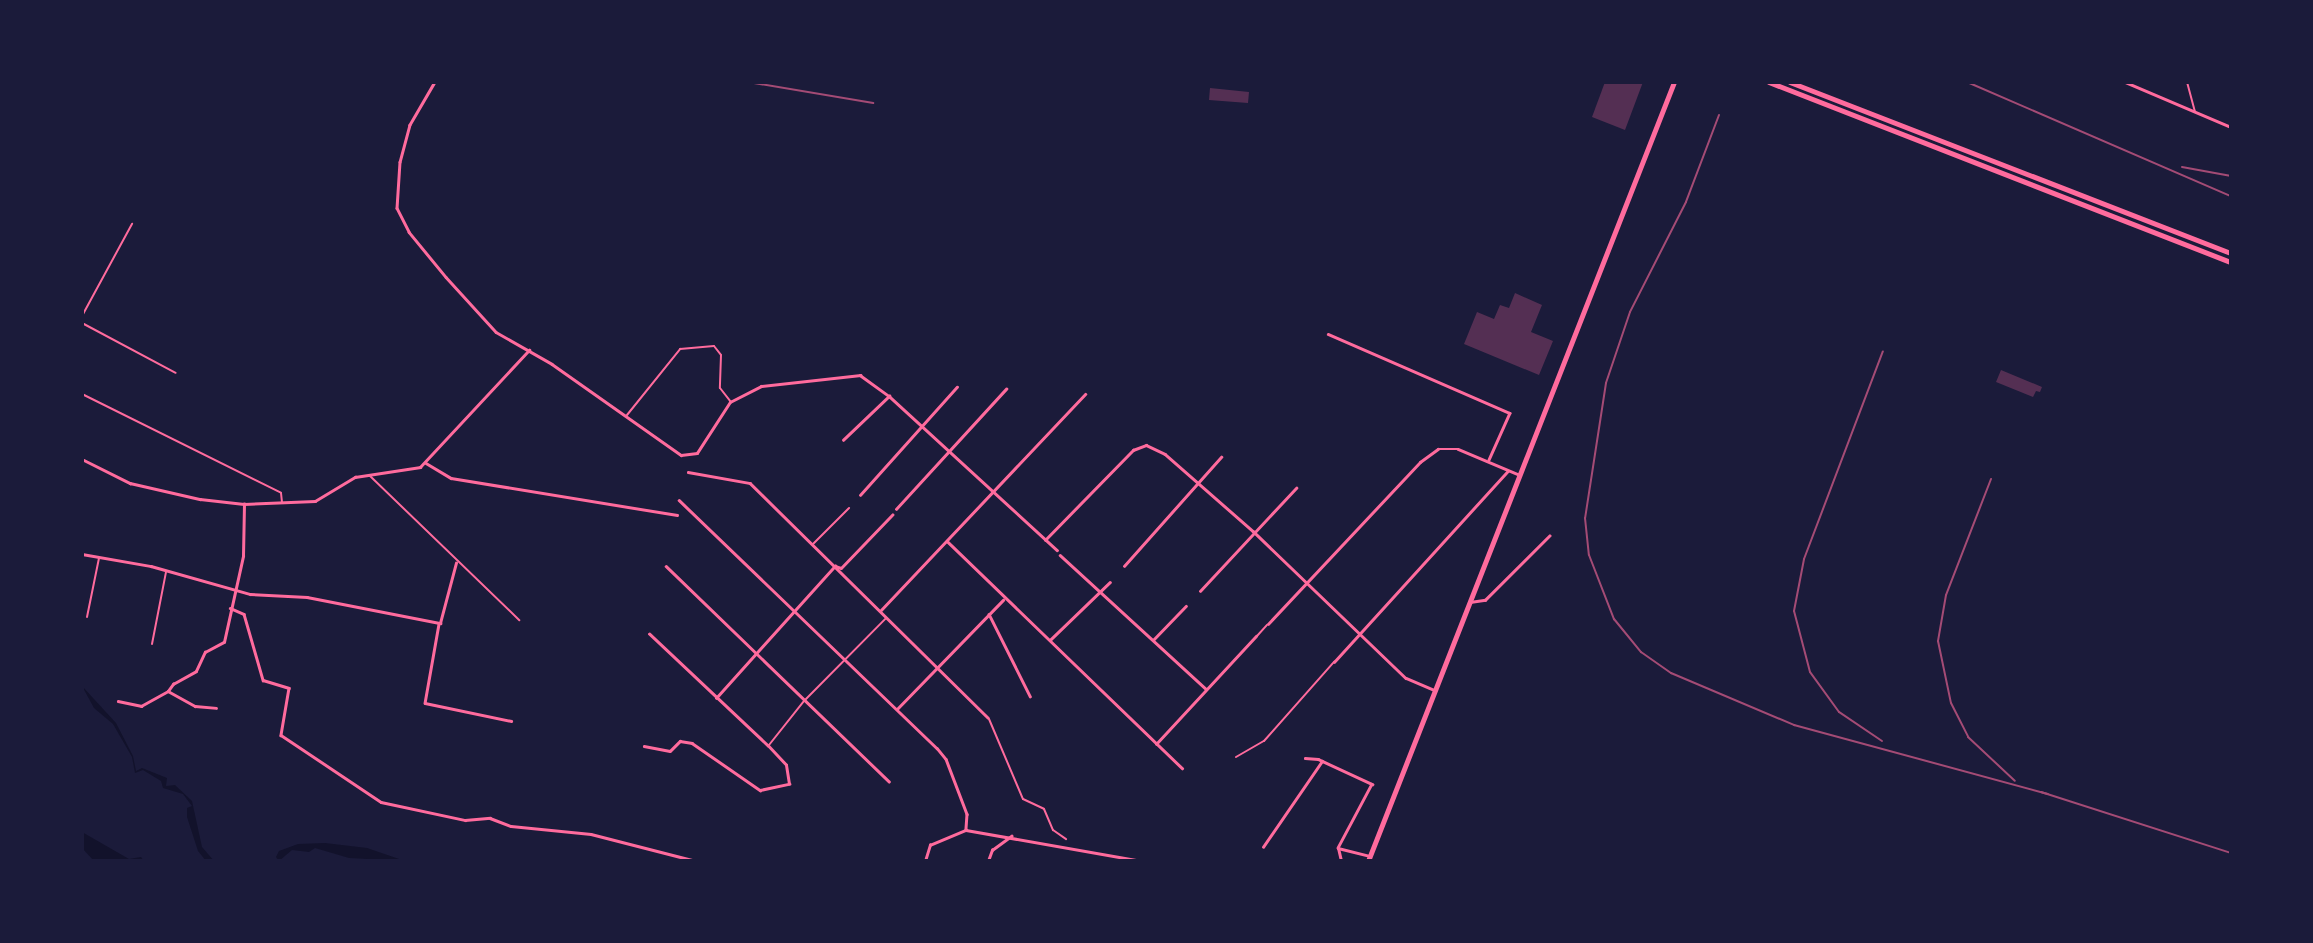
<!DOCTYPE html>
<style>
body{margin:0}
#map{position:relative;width:2313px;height:943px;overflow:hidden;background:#1b1b3a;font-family:"IBM Plex Serif",serif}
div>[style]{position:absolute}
.water>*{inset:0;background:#12122b}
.building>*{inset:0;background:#542f53}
.service>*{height:2px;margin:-1px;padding:0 1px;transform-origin:1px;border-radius:1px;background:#ff6b9d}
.minor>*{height:2.5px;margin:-1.25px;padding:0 1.25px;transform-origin:1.25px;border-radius:1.25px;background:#ff6b9d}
.secondary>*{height:4.5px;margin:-2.25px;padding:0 2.25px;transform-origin:2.25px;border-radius:2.25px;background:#ff6b9d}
.rail>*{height:2px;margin:-1px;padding:0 1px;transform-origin:1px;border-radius:1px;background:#a44b75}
span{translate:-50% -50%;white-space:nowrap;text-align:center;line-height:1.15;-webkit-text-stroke:7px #1b1b3a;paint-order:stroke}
.frame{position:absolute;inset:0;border:84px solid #1b1b3a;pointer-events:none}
</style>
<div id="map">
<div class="water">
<i style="clip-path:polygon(82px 686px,116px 723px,133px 756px,136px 771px,142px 768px,167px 778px,166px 786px,175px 785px,192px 801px,202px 847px,214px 861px,206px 861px,198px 851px,187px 817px,187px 808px,192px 806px,183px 794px,163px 788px,161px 781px,143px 770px,135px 773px,132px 757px,113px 724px,94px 708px)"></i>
<i style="clip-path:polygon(82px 832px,129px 859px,141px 857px,144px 861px,94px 861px,82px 848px)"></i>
<i style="clip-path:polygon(325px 843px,367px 848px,405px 861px,349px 858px,315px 848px,309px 852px,292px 850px,279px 861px,276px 857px,279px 851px,298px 844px)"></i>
</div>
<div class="building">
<i style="clip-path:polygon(1605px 82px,1643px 82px,1625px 130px,1592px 117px)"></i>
<i style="clip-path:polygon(1210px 88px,1249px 92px,1248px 103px,1209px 100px)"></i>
<i style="clip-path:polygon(1515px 293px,1542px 305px,1531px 332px,1553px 341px,1539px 375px,1464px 344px,1477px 312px,1494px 319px,1500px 305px,1509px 308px)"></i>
<i style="clip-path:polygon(2001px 370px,2042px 387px,2040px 392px,2036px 391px,2033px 397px,1996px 382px)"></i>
</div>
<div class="service">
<i style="left:2187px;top:82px;width:30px;rotate:75deg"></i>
<i style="left:82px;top:316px;width:105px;rotate:-61.5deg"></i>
<i style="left:82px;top:323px;width:106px;rotate:28deg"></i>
<i style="left:82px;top:394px;width:222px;rotate:26.4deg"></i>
<i style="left:281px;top:493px;width:9px;rotate:84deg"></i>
<i style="left:627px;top:415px;width:85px;rotate:-51.2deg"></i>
<i style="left:680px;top:349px;width:34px;rotate:-5deg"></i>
<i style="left:714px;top:346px;width:11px;rotate:52deg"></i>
<i style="left:721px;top:355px;width:33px;rotate:92deg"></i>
<i style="left:720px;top:388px;width:16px;rotate:52deg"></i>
<i style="left:369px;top:475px;width:209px;rotate:44deg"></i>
<i style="left:813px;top:544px;width:51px;rotate:-45deg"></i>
<i style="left:87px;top:617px;width:60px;rotate:-78.5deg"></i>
<i style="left:1257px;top:636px;width:15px;rotate:-48deg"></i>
<i style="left:152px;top:644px;width:73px;rotate:-79deg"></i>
<i style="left:989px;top:719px;width:87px;rotate:67deg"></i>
<i style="left:1023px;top:799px;width:23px;rotate:25deg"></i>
<i style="left:1044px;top:809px;width:23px;rotate:67deg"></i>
<i style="left:1053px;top:830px;width:16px;rotate:35deg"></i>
<i style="left:769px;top:745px;width:56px;rotate:-51.5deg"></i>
<i style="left:804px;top:701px;width:117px;rotate:-45.3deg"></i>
<i style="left:1236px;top:757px;width:32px;rotate:-30deg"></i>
<i style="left:1264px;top:741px;width:106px;rotate:-48.5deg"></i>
</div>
<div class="minor">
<i style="left:435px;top:82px;width:50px;rotate:120.2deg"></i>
<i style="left:410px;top:125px;width:38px;rotate:105deg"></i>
<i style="left:400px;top:162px;width:46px;rotate:93.7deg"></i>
<i style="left:397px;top:208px;width:27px;rotate:63deg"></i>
<i style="left:409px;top:232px;width:58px;rotate:50.6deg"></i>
<i style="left:446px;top:277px;width:74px;rotate:47.7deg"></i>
<i style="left:496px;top:332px;width:64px;rotate:29.7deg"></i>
<i style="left:552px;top:364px;width:158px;rotate:35.2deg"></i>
<i style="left:681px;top:455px;width:16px;rotate:-7deg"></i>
<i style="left:697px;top:453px;width:61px;rotate:-57.1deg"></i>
<i style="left:730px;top:402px;width:35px;rotate:-27deg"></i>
<i style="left:761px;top:386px;width:100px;rotate:-6.3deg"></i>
<i style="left:860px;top:375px;width:36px;rotate:36deg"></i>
<i style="left:889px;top:396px;width:228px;rotate:42.5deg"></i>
<i style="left:2125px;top:82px;width:115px;rotate:23deg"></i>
<i style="left:1328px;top:334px;width:198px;rotate:23.5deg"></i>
<i style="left:1510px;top:413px;width:51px;rotate:114.1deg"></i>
<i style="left:843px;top:440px;width:64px;rotate:-43.7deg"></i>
<i style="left:82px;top:459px;width:54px;rotate:26.6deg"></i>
<i style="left:130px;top:483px;width:72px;rotate:12.9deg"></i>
<i style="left:200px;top:499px;width:44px;rotate:6.5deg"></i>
<i style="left:244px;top:504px;width:71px;rotate:-2.4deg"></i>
<i style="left:315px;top:501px;width:47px;rotate:-31deg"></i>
<i style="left:355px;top:477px;width:66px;rotate:-8.7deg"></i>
<i style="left:420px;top:467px;width:160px;rotate:-47deg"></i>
<i style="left:426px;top:463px;width:29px;rotate:31deg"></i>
<i style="left:451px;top:478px;width:229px;rotate:9.3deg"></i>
<i style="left:688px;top:472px;width:63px;rotate:10.1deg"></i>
<i style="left:750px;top:483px;width:334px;rotate:44.6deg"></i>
<i style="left:860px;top:495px;width:145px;rotate:-48.1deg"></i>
<i style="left:679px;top:500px;width:358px;rotate:43.9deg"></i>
<i style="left:937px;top:748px;width:14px;rotate:51deg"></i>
<i style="left:946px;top:759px;width:59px;rotate:69.1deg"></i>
<i style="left:967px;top:814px;width:16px;rotate:94deg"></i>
<i style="left:896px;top:509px;width:163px;rotate:-47.5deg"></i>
<i style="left:1045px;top:540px;width:126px;rotate:-45.6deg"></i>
<i style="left:1133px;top:450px;width:14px;rotate:-21deg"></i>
<i style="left:1146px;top:445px;width:21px;rotate:25deg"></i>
<i style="left:1165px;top:454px;width:117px;rotate:41.2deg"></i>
<i style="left:1253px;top:531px;width:212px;rotate:43.9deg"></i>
<i style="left:1406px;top:678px;width:30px;rotate:23deg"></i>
<i style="left:947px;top:541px;width:327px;rotate:44deg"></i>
<i style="left:82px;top:554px;width:70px;rotate:9.9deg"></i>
<i style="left:151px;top:566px;width:103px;rotate:15.8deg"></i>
<i style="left:250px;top:594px;width:57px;rotate:3deg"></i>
<i style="left:307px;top:597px;width:136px;rotate:11.1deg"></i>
<i style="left:440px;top:623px;width:62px;rotate:-75.1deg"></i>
<i style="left:1060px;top:555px;width:198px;rotate:42.5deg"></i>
<i style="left:666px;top:566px;width:310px;rotate:44deg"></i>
<i style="left:1124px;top:566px;width:146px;rotate:-48.3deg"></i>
<i style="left:1200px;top:591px;width:141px;rotate:-47deg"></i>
<i style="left:1470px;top:602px;width:15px;rotate:-8deg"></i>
<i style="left:1485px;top:600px;width:91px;rotate:-45deg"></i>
<i style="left:230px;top:608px;width:15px;rotate:23deg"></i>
<i style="left:244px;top:614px;width:69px;rotate:73.9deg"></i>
<i style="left:263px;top:680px;width:27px;rotate:17deg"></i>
<i style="left:289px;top:688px;width:48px;rotate:99.7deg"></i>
<i style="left:281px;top:735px;width:120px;rotate:33.8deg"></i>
<i style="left:381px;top:802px;width:86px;rotate:12.1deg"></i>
<i style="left:465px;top:820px;width:25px;rotate:-5deg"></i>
<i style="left:490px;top:818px;width:22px;rotate:21deg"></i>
<i style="left:511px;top:826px;width:80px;rotate:5.7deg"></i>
<i style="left:591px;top:834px;width:108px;rotate:14.4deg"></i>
<i style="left:881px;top:610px;width:297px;rotate:-46.6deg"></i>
<i style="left:989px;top:614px;width:92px;rotate:63.4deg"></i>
<i style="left:439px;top:624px;width:80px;rotate:100deg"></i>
<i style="left:425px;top:703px;width:88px;rotate:11.8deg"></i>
<i style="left:1268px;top:624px;width:222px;rotate:-46.8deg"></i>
<i style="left:1420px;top:462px;width:22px;rotate:-36deg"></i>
<i style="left:1438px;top:449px;width:20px"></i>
<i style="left:1458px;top:449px;width:67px;rotate:22.8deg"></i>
<i style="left:1050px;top:640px;width:83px;rotate:-44deg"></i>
<i style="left:1153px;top:640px;width:47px;rotate:-45.9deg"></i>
<i style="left:1334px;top:662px;width:258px;rotate:-47.7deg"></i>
<i style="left:168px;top:691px;width:9px;rotate:-54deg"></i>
<i style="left:173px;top:684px;width:26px;rotate:-29deg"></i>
<i style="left:196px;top:671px;width:21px;rotate:-65deg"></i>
<i style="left:205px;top:652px;width:21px;rotate:-28deg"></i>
<i style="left:224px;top:642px;width:88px;rotate:-77.5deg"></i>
<i style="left:243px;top:556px;width:52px;rotate:-88.9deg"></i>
<i style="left:716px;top:698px;width:178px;rotate:-48deg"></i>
<i style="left:835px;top:566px;width:6px;rotate:18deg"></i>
<i style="left:841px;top:568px;width:74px;rotate:-46.1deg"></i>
<i style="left:118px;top:701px;width:24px;rotate:12deg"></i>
<i style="left:141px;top:706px;width:31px;rotate:-29deg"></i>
<i style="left:168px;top:691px;width:31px;rotate:29deg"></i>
<i style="left:195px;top:706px;width:21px;rotate:5deg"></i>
<i style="left:897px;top:709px;width:152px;rotate:-45.8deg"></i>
<i style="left:1156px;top:744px;width:147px;rotate:-47.2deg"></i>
<i style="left:644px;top:746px;width:26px;rotate:11deg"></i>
<i style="left:670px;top:751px;width:14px;rotate:-45deg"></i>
<i style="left:680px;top:741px;width:12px;rotate:9deg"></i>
<i style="left:692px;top:743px;width:83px;rotate:34.7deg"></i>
<i style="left:760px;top:790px;width:30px;rotate:-12deg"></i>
<i style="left:789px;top:784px;width:19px;rotate:-99deg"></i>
<i style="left:786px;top:765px;width:26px;rotate:-133deg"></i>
<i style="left:768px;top:746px;width:163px;rotate:-136.7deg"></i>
<i style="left:1305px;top:758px;width:13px;rotate:4deg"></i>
<i style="left:1318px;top:759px;width:60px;rotate:24.8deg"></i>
<i style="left:1372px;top:784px;width:72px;rotate:118deg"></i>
<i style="left:1263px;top:847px;width:104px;rotate:-55.5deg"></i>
<i style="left:925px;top:861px;width:17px;rotate:-73deg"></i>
<i style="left:930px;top:845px;width:39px;rotate:-23deg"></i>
<i style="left:966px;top:830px;width:178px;rotate:10deg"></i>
<i style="left:988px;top:861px;width:12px;rotate:-70deg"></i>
<i style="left:992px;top:850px;width:24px;rotate:-36deg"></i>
<i style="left:1341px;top:861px;width:13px;rotate:-103deg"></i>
<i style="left:1338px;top:848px;width:33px;rotate:14deg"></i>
</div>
<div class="secondary">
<i style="left:1769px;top:82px;width:496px;rotate:21.3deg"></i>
<i style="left:1790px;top:82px;width:473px;rotate:21.2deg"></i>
<i style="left:1368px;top:861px;width:837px;rotate:-68.55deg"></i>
</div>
<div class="rail">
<i style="left:748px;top:82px;width:127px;rotate:9.5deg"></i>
<i style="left:1967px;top:82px;width:288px;rotate:23.4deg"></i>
<i style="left:1719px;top:115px;width:93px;rotate:110.8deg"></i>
<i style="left:1686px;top:202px;width:123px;rotate:117deg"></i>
<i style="left:1630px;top:312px;width:75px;rotate:108.7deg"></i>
<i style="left:1606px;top:383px;width:137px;rotate:98.8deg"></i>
<i style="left:1585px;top:518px;width:37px;rotate:84deg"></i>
<i style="left:1589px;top:555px;width:69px;rotate:68.7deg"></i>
<i style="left:1614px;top:619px;width:43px;rotate:50.7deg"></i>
<i style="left:1641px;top:652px;width:37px;rotate:35deg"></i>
<i style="left:1671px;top:673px;width:134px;rotate:22.9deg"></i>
<i style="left:1794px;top:725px;width:263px;rotate:15.2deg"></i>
<i style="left:2182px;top:167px;width:50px;rotate:10.4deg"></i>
<i style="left:1991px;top:479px;width:124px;rotate:111.2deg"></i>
<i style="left:1946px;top:595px;width:47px;rotate:99.9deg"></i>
<i style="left:1938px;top:641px;width:63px;rotate:78.2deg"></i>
<i style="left:1951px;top:703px;width:38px;rotate:63deg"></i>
<i style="left:1968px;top:737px;width:64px;rotate:43.1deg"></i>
<i style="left:1882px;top:741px;width:52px;rotate:-146deg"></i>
<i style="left:1839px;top:712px;width:49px;rotate:-125.9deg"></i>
<i style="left:1810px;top:672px;width:63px;rotate:-104.7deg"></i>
<i style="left:1794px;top:611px;width:53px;rotate:-79.1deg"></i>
<i style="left:1804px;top:559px;width:222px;rotate:-69.2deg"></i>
<i style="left:2041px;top:792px;width:200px;rotate:17.8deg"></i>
</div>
<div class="frame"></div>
</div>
